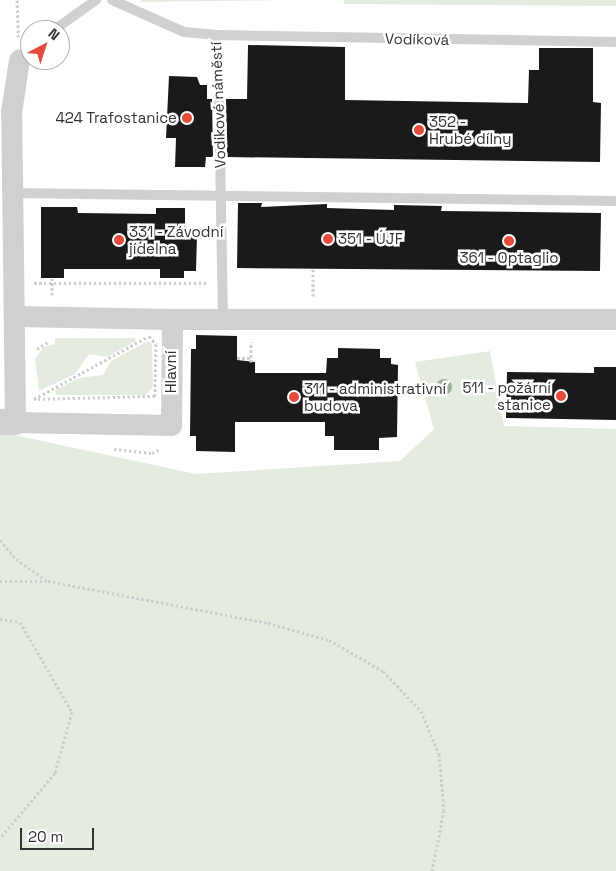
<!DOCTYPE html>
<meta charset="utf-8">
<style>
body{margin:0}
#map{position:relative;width:616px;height:871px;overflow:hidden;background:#fff;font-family:"Space Grotesk",sans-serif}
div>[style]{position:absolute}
.green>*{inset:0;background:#e4ecdf}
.building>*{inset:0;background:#1a1a1a}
.path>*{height:3px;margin-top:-1.5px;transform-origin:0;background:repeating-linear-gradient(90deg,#cdcdcd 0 2.5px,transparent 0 5px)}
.service>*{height:10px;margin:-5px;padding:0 5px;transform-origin:5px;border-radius:5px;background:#d0d0d0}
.minor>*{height:21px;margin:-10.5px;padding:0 10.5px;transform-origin:10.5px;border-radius:10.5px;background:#d0d0d0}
.tertiary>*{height:26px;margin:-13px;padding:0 13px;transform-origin:13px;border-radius:13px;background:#d0d0d0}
.trees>*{width:16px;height:16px;margin:-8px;border-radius:50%;background:#9db095}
.dots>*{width:14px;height:14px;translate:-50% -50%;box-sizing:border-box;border:2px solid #fff;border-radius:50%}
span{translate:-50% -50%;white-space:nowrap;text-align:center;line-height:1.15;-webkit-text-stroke:5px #fff;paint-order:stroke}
.street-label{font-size:15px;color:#333}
.poi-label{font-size:15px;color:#333}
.right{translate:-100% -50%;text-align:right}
.left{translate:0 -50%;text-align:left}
.north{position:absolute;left:20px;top:20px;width:50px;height:50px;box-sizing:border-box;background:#fff;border:1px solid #adadad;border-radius:50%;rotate:40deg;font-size:14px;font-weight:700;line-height:20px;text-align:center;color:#333}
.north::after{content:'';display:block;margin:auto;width:18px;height:22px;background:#e54b3a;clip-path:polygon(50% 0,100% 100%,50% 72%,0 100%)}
.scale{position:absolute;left:20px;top:828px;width:74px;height:22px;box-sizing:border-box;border:2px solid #333;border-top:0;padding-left:6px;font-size:15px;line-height:18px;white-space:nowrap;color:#333;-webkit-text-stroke:4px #fff;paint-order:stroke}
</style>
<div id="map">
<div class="green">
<i style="clip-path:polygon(142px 0,290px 0,139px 2px)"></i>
<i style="clip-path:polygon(344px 0,616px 0,616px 6px,344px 4px)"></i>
<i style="clip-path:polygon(55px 338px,135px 338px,136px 341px,107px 357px,89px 354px,75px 374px,39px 391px,35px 358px,44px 347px,55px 344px)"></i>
<i style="clip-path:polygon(148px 341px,152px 344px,153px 386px,146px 395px,56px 395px,55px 390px,79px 378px,103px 375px,111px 361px)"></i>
<i style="clip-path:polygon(490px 351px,504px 426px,616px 429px,616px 871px,0 871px,0 432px,196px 474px,400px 461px,434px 429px,415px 362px)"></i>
</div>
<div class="building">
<i style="clip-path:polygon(248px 45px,345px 47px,345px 100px,528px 103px,529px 70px,539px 70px,539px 48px,593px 48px,593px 102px,601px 103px,600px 162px,227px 157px,226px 99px,247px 99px)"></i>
<i style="clip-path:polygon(169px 76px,197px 77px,200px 85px,207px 85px,207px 99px,212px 99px,213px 157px,206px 157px,205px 167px,175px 167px,176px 138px,166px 138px)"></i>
<i style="clip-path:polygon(238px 203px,262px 203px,261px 207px,327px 204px,327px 208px,394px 210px,394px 205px,442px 206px,441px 211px,601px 213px,600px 271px,237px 268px)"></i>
<i style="clip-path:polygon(41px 207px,77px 207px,78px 213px,156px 214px,156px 208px,185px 208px,185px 236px,197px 236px,196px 271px,184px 271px,184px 278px,160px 278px,160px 269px,64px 269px,64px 278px,41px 278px)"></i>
<i style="clip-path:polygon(196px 335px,237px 336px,237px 360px,255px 362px,255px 373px,326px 373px,327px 358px,338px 358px,338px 348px,380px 349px,380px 358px,391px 358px,391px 364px,398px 365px,397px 437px,379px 438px,379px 450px,334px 450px,334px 436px,325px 436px,325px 422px,235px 422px,235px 452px,196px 451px,196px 436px,190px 436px,191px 349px,196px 349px)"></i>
<i style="clip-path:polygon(594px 367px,616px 367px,616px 420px,506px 418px,507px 372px,594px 373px)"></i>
</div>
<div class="path">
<i style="left:17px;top:0;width:37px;rotate:88deg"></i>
<i style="left:313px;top:269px;width:27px;rotate:90deg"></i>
<i style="left:52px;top:278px;width:17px;rotate:90deg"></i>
<i style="left:34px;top:283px;width:172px"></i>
<i style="left:149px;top:336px;width:11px;rotate:49deg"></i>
<i style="left:156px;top:344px;width:52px;rotate:91.1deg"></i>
<i style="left:155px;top:396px;width:121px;rotate:178.6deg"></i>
<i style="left:34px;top:399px;width:131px;rotate:-28.7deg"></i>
<i style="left:37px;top:349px;width:13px;rotate:-32deg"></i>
<i style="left:237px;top:358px;width:14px"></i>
<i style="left:251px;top:362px;width:20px;rotate:-90deg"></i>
<i style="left:114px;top:449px;width:38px;rotate:6deg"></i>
<i style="left:152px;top:453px;width:10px;rotate:-24deg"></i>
<i style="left:0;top:540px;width:25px;rotate:50deg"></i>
<i style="left:16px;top:559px;width:39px;rotate:35deg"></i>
<i style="left:48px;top:581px;width:224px;rotate:10.8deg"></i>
<i style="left:268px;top:623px;width:63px;rotate:15.6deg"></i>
<i style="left:329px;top:640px;width:62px;rotate:29.9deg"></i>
<i style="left:383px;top:671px;width:55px;rotate:46.5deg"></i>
<i style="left:421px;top:711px;width:47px;rotate:67.3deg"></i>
<i style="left:439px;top:754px;width:56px;rotate:84.9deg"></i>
<i style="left:444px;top:810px;width:62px;rotate:101.1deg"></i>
<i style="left:0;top:581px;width:47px"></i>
<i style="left:0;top:619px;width:20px;rotate:9deg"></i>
<i style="left:20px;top:622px;width:104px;rotate:60deg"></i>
<i style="left:72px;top:712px;width:63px;rotate:105.6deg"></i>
<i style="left:55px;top:773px;width:85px;rotate:130.2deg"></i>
</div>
<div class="service">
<i style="left:112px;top:0;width:79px;rotate:24deg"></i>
<i style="left:184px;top:32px;width:34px;rotate:5deg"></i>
<i style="left:218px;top:35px;width:398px;rotate:1deg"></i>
<i style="left:54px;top:30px;width:52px;rotate:-35.5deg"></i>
<i style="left:218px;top:35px;width:284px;rotate:89deg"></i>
<i style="left:11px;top:193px;width:605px;rotate:0.76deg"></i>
</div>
<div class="minor">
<i style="left:17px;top:316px;width:155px;rotate:1.1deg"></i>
<i style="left:172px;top:319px;width:106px;rotate:90.5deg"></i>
<i style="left:171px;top:425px;width:156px;rotate:-178.9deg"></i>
<i style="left:15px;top:422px;width:310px;rotate:-90.7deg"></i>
<i style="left:11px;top:112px;width:53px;rotate:-81.3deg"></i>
<i style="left:172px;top:319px;width:444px"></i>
</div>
<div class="tertiary">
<i style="left:0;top:422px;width:15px"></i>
</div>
<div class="trees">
<i style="left:444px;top:387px"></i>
</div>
<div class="dots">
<i style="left:187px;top:118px;background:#e54b3a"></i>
<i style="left:419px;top:130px;background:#e54b3a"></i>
<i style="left:328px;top:239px;background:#e54b3a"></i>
<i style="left:119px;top:240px;background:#e54b3a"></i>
<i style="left:509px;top:241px;background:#e54b3a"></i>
<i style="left:561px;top:396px;background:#e54b3a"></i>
<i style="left:294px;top:397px;background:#e54b3a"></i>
</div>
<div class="street-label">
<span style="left:417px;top:39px;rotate:1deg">Vodíková</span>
<span style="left:218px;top:105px;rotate:-92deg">Vodíkové náměstí</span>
<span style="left:171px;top:372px;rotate:-90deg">Hlavní</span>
</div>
<div class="poi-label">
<span class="right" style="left:177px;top:118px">424 Trafostanice</span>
<span class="left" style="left:429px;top:130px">352 -<br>Hrubé dílny</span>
<span class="left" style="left:129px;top:240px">331 - Závodní<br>jídelna</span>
<span class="left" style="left:338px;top:239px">351 - ÚJF</span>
<span style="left:509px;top:258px">361 - Optaglio</span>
<span class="right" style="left:551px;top:396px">511 - požární<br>stanice</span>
<span class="left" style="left:304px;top:397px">311 - administrativní<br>budova</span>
</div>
<div class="north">N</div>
<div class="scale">20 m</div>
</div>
